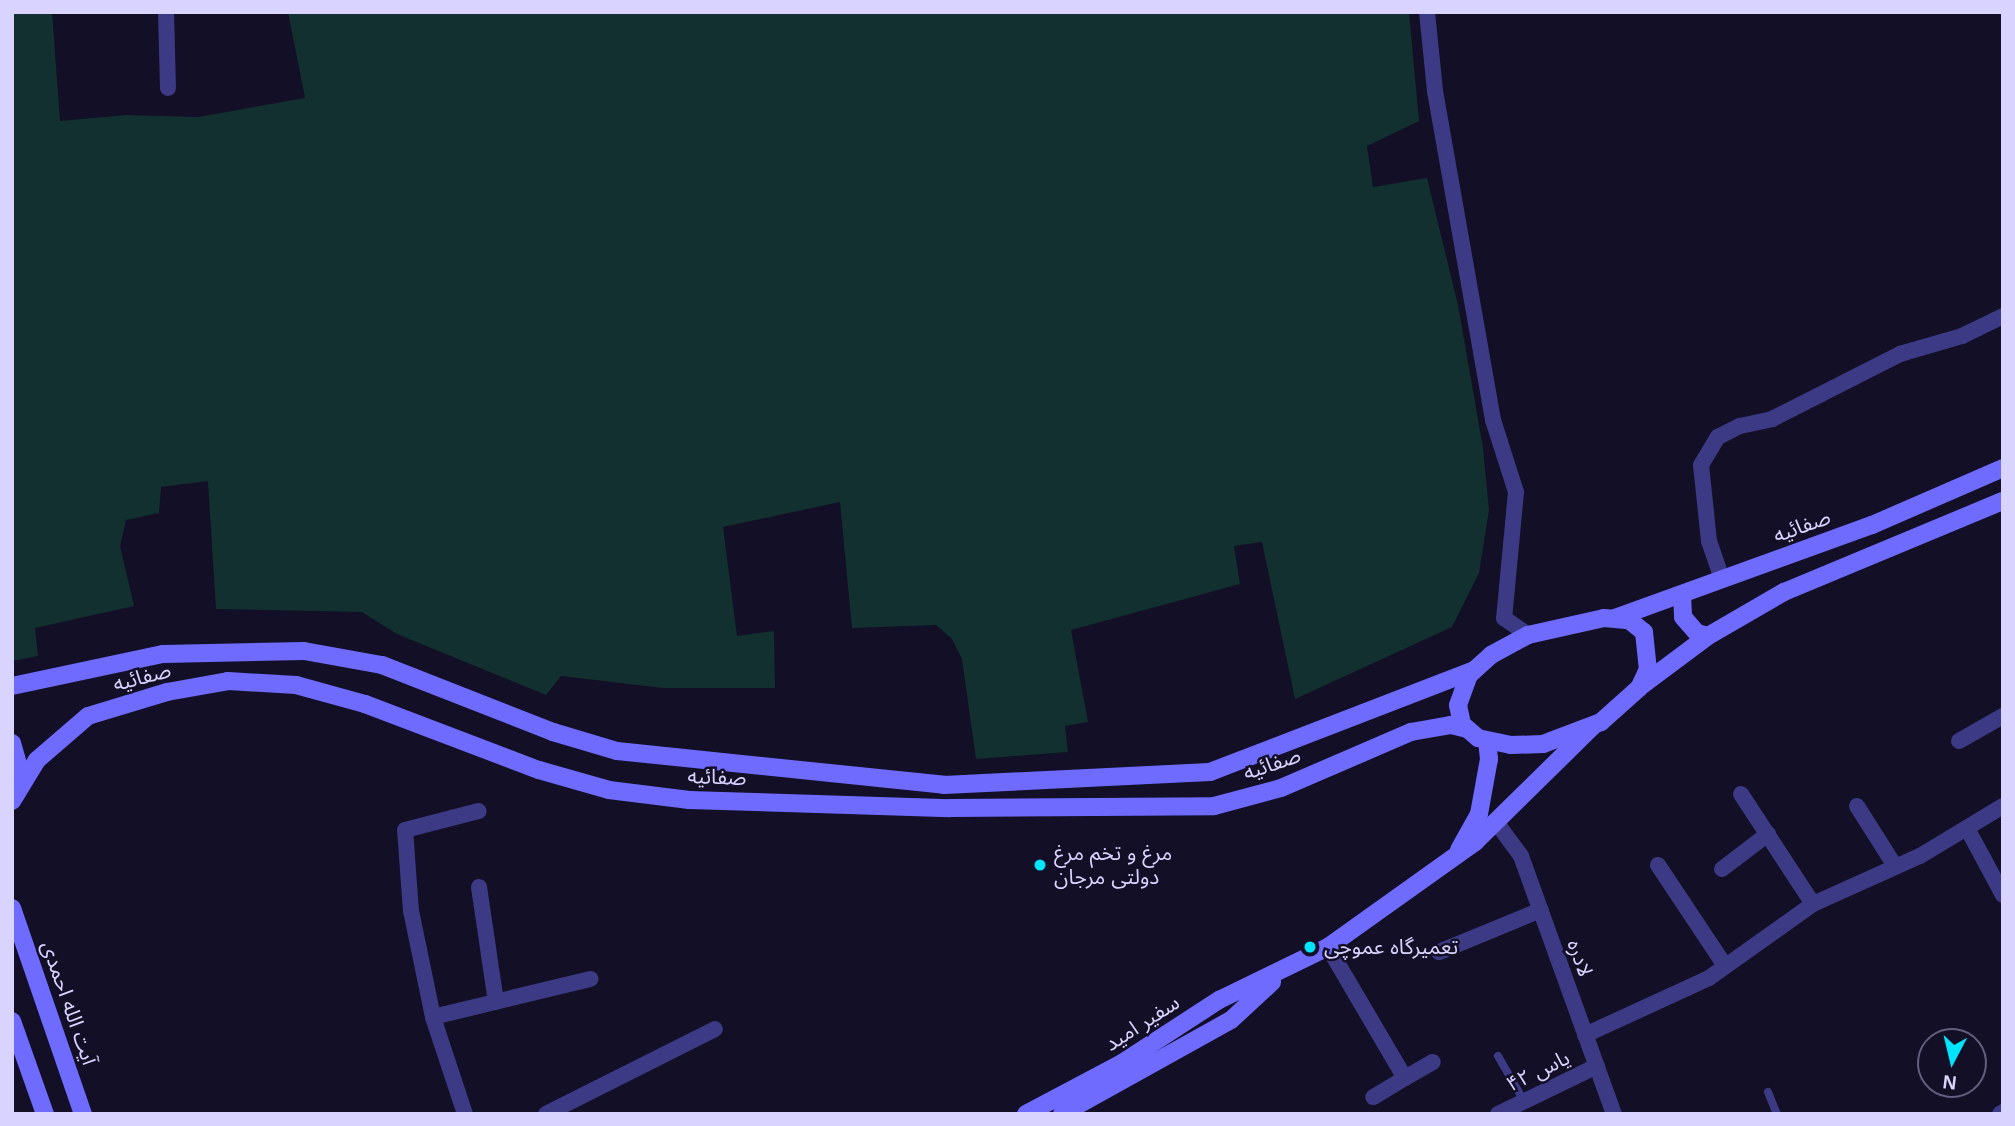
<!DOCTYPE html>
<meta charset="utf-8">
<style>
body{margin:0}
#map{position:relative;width:2015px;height:1126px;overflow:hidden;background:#130f26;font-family:Arial,"Noto Sans Arabic",sans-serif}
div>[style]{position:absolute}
.green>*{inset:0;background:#12302f}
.lane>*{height:8px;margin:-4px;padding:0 4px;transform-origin:4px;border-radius:4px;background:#3d3a85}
.street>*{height:16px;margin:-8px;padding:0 8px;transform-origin:8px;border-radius:8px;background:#3d3a85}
.secondary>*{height:18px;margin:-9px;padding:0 9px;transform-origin:9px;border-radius:9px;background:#6f6bff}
.dots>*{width:19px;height:19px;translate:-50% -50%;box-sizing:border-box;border:4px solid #130f26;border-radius:50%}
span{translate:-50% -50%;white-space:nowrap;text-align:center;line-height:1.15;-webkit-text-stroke:5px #130f26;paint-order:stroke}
.street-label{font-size:21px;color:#d9d4ff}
.poi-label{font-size:21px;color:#d9d4ff}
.left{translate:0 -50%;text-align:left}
.frame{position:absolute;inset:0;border:14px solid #d9d4ff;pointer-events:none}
.north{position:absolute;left:1917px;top:1028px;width:70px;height:70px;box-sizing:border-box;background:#130f26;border:2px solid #625e7d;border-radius:50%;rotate:187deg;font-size:19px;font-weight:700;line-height:28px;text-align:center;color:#d9d4ff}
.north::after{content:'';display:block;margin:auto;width:24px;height:32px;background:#00e5ff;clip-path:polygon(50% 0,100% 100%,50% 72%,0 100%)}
</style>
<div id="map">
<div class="green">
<i style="clip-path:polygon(12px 12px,52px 12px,60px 121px,126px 115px,198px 117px,305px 98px,288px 12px,1409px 12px,1419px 121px,1367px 146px,1373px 187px,1427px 178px,1458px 305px,1483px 448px,1489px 510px,1479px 573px,1452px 627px,1295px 699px,1262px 542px,1234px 546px,1240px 584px,1071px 630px,1088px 722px,1065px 726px,1068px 752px,976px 759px,962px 659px,952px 639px,936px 625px,852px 628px,840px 502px,723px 527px,737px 636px,774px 631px,775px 688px,663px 688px,561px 676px,546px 695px,397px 634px,362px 612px,216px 609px,208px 481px,161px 487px,159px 513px,126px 520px,120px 546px,134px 606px,35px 628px,38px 656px,12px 661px)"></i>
</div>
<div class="lane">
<i style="left:1498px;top:1056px;width:52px;rotate:60deg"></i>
<i style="left:1768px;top:1092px;width:24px;rotate:68deg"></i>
</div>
<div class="street">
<i style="left:166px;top:12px;width:76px;rotate:88.5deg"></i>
<i style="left:1427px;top:12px;width:79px;rotate:84.2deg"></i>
<i style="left:1435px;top:91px;width:334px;rotate:80deg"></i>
<i style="left:1493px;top:420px;width:76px;rotate:72.3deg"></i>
<i style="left:1516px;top:492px;width:127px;rotate:95.4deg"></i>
<i style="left:1504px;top:618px;width:29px;rotate:35deg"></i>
<i style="left:1722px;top:579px;width:40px;rotate:-108.9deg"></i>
<i style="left:1709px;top:541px;width:76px;rotate:-96deg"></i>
<i style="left:1701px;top:465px;width:33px;rotate:-59deg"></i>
<i style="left:1718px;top:437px;width:25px;rotate:-27deg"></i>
<i style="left:1740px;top:426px;width:33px;rotate:-12deg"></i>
<i style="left:1772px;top:419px;width:144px;rotate:-26.9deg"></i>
<i style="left:1900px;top:354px;width:65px;rotate:-16.2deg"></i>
<i style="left:1962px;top:336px;width:46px;rotate:-26deg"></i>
<i style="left:1959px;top:741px;width:51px;rotate:-29.6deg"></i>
<i style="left:1741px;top:794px;width:131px;rotate:56.8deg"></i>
<i style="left:1857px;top:806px;width:71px;rotate:57.7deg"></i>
<i style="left:1496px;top:822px;width:42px;rotate:53.7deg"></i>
<i style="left:1521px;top:856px;width:274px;rotate:70.2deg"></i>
<i style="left:1968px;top:830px;width:74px;rotate:61.7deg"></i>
<i style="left:1658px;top:865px;width:121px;rotate:56.4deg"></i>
<i style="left:1722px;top:869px;width:58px;rotate:-37.3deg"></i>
<i style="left:479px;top:887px;width:116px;rotate:81.6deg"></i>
<i style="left:1328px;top:947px;width:152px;rotate:59.6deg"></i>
<i style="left:1405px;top:1078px;width:37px;rotate:149deg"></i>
<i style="left:1439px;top:952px;width:110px;rotate:-22.4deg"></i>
<i style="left:433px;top:1017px;width:162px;rotate:-13.6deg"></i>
<i style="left:1585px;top:1035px;width:136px;rotate:-24.7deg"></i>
<i style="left:1709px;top:978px;width:128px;rotate:-35.4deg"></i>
<i style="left:1813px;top:904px;width:117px;rotate:-24.2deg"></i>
<i style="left:1920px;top:856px;width:97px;rotate:-31.1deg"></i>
<i style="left:1405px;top:1078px;width:32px;rotate:-30deg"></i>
<i style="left:465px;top:1114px;width:102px;rotate:-108.3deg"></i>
<i style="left:433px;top:1017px;width:108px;rotate:-101.7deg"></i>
<i style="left:411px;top:911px;width:81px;rotate:-94.2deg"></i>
<i style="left:405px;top:830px;width:76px;rotate:-14.4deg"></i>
<i style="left:546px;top:1114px;width:189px;rotate:-26.7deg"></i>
<i style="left:1498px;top:1114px;width:110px;rotate:-25.9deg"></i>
<i style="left:2000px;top:1114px;width:4px;rotate:-34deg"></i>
</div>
<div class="secondary">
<i style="left:1682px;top:595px;width:22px;rotate:87deg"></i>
<i style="left:1683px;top:617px;width:21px;rotate:49deg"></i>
<i style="left:1697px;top:633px;width:11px;rotate:15deg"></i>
<i style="left:1604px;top:618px;width:25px;rotate:5deg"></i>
<i style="left:1629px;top:620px;width:19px;rotate:39deg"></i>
<i style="left:1644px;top:632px;width:37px;rotate:84deg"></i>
<i style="left:1648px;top:669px;width:21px;rotate:115deg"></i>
<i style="left:1639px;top:688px;width:51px;rotate:138.2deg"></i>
<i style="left:1601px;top:722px;width:62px;rotate:159.2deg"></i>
<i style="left:1543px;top:744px;width:32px;rotate:178deg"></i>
<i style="left:1511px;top:745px;width:34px;rotate:-168deg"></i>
<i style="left:1478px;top:738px;width:21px;rotate:-139deg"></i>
<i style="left:1462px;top:724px;width:19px;rotate:-102deg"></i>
<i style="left:1458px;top:705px;width:32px;rotate:-70deg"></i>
<i style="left:1469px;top:675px;width:30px;rotate:-42deg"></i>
<i style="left:1491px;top:655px;width:42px;rotate:-28.4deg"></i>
<i style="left:1528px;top:635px;width:78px;rotate:-12.6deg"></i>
<i style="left:1615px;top:618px;width:273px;rotate:-19.9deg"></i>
<i style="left:1872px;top:525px;width:143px;rotate:-23.5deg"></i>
<i style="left:12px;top:686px;width:154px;rotate:-12deg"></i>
<i style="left:163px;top:654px;width:141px;rotate:-1.2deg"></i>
<i style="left:304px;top:651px;width:79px;rotate:10.2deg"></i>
<i style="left:382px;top:665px;width:184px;rotate:21.4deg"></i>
<i style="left:553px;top:732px;width:67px;rotate:16.5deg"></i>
<i style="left:617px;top:751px;width:329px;rotate:5.9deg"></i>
<i style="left:944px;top:785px;width:266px;rotate:-2.8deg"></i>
<i style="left:1210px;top:772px;width:283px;rotate:-21.1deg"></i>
<i style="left:1641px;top:686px;width:84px;rotate:-36.7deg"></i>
<i style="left:1708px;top:636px;width:88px;rotate:-30.1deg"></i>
<i style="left:1784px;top:592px;width:237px;rotate:-22.6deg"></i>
<i style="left:12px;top:743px;width:22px;rotate:74deg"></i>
<i style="left:18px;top:764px;width:28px;rotate:96deg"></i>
<i style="left:12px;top:801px;width:48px;rotate:-58.6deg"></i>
<i style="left:37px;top:760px;width:67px;rotate:-40.8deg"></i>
<i style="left:88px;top:716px;width:83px;rotate:-16.9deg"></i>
<i style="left:167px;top:692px;width:62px;rotate:-10.2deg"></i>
<i style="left:228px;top:681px;width:68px;rotate:3.4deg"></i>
<i style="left:296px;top:685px;width:72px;rotate:15.4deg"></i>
<i style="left:365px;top:704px;width:186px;rotate:20.8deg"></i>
<i style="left:539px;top:770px;width:73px;rotate:15.9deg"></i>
<i style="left:609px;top:790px;width:81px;rotate:7.1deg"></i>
<i style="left:689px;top:800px;width:261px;rotate:1.8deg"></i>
<i style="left:950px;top:808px;width:264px;rotate:-0.4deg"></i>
<i style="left:1214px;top:806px;width:69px;rotate:-15deg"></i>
<i style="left:1281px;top:788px;width:142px;rotate:-23.3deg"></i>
<i style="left:1411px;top:732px;width:41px;rotate:-9.9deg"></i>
<i style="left:1451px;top:725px;width:16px;rotate:14deg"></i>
<i style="left:1459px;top:850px;width:41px;rotate:-60.9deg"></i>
<i style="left:1479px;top:814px;width:56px;rotate:-79.7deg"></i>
<i style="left:1489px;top:759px;width:18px;rotate:-96deg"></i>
<i style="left:12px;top:908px;width:218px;rotate:71deg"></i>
<i style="left:12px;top:1021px;width:99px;rotate:70.5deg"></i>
<i style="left:1026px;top:1114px;width:109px;rotate:-28deg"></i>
<i style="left:1122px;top:1063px;width:116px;rotate:-33deg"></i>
<i style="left:1219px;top:1000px;width:121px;rotate:-25.9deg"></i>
<i style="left:1328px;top:947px;width:181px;rotate:-35.5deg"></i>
<i style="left:1475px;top:842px;width:165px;rotate:-44.5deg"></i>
<i style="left:1062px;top:1114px;width:193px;rotate:-29.1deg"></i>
<i style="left:1231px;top:1020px;width:56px;rotate:-42.8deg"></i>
</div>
<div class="dots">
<i style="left:1040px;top:865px;background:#00e5ff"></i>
<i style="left:1310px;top:947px;background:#00e5ff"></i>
</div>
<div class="street-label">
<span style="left:1802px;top:526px;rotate:-20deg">صفائیه</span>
<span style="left:142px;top:677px;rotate:-15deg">صفائیه</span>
<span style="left:1272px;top:764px;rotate:-19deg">صفائیه</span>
<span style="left:717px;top:777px;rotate:2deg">صفائیه</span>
<span style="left:1580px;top:958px;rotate:70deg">لادره</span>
<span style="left:69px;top:1003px;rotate:71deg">آیت الله احمدی</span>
<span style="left:1142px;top:1023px;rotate:-33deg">سفیر امید</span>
<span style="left:1538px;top:1071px;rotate:-26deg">یاس ۴۲</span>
</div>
<div class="poi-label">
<span class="left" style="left:1054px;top:865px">مرغ و تخم مرغ<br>دولتی مرجان</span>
<span class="left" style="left:1324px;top:947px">تعمیرگاه عموچی</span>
</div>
<div class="frame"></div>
<div class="north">N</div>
</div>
